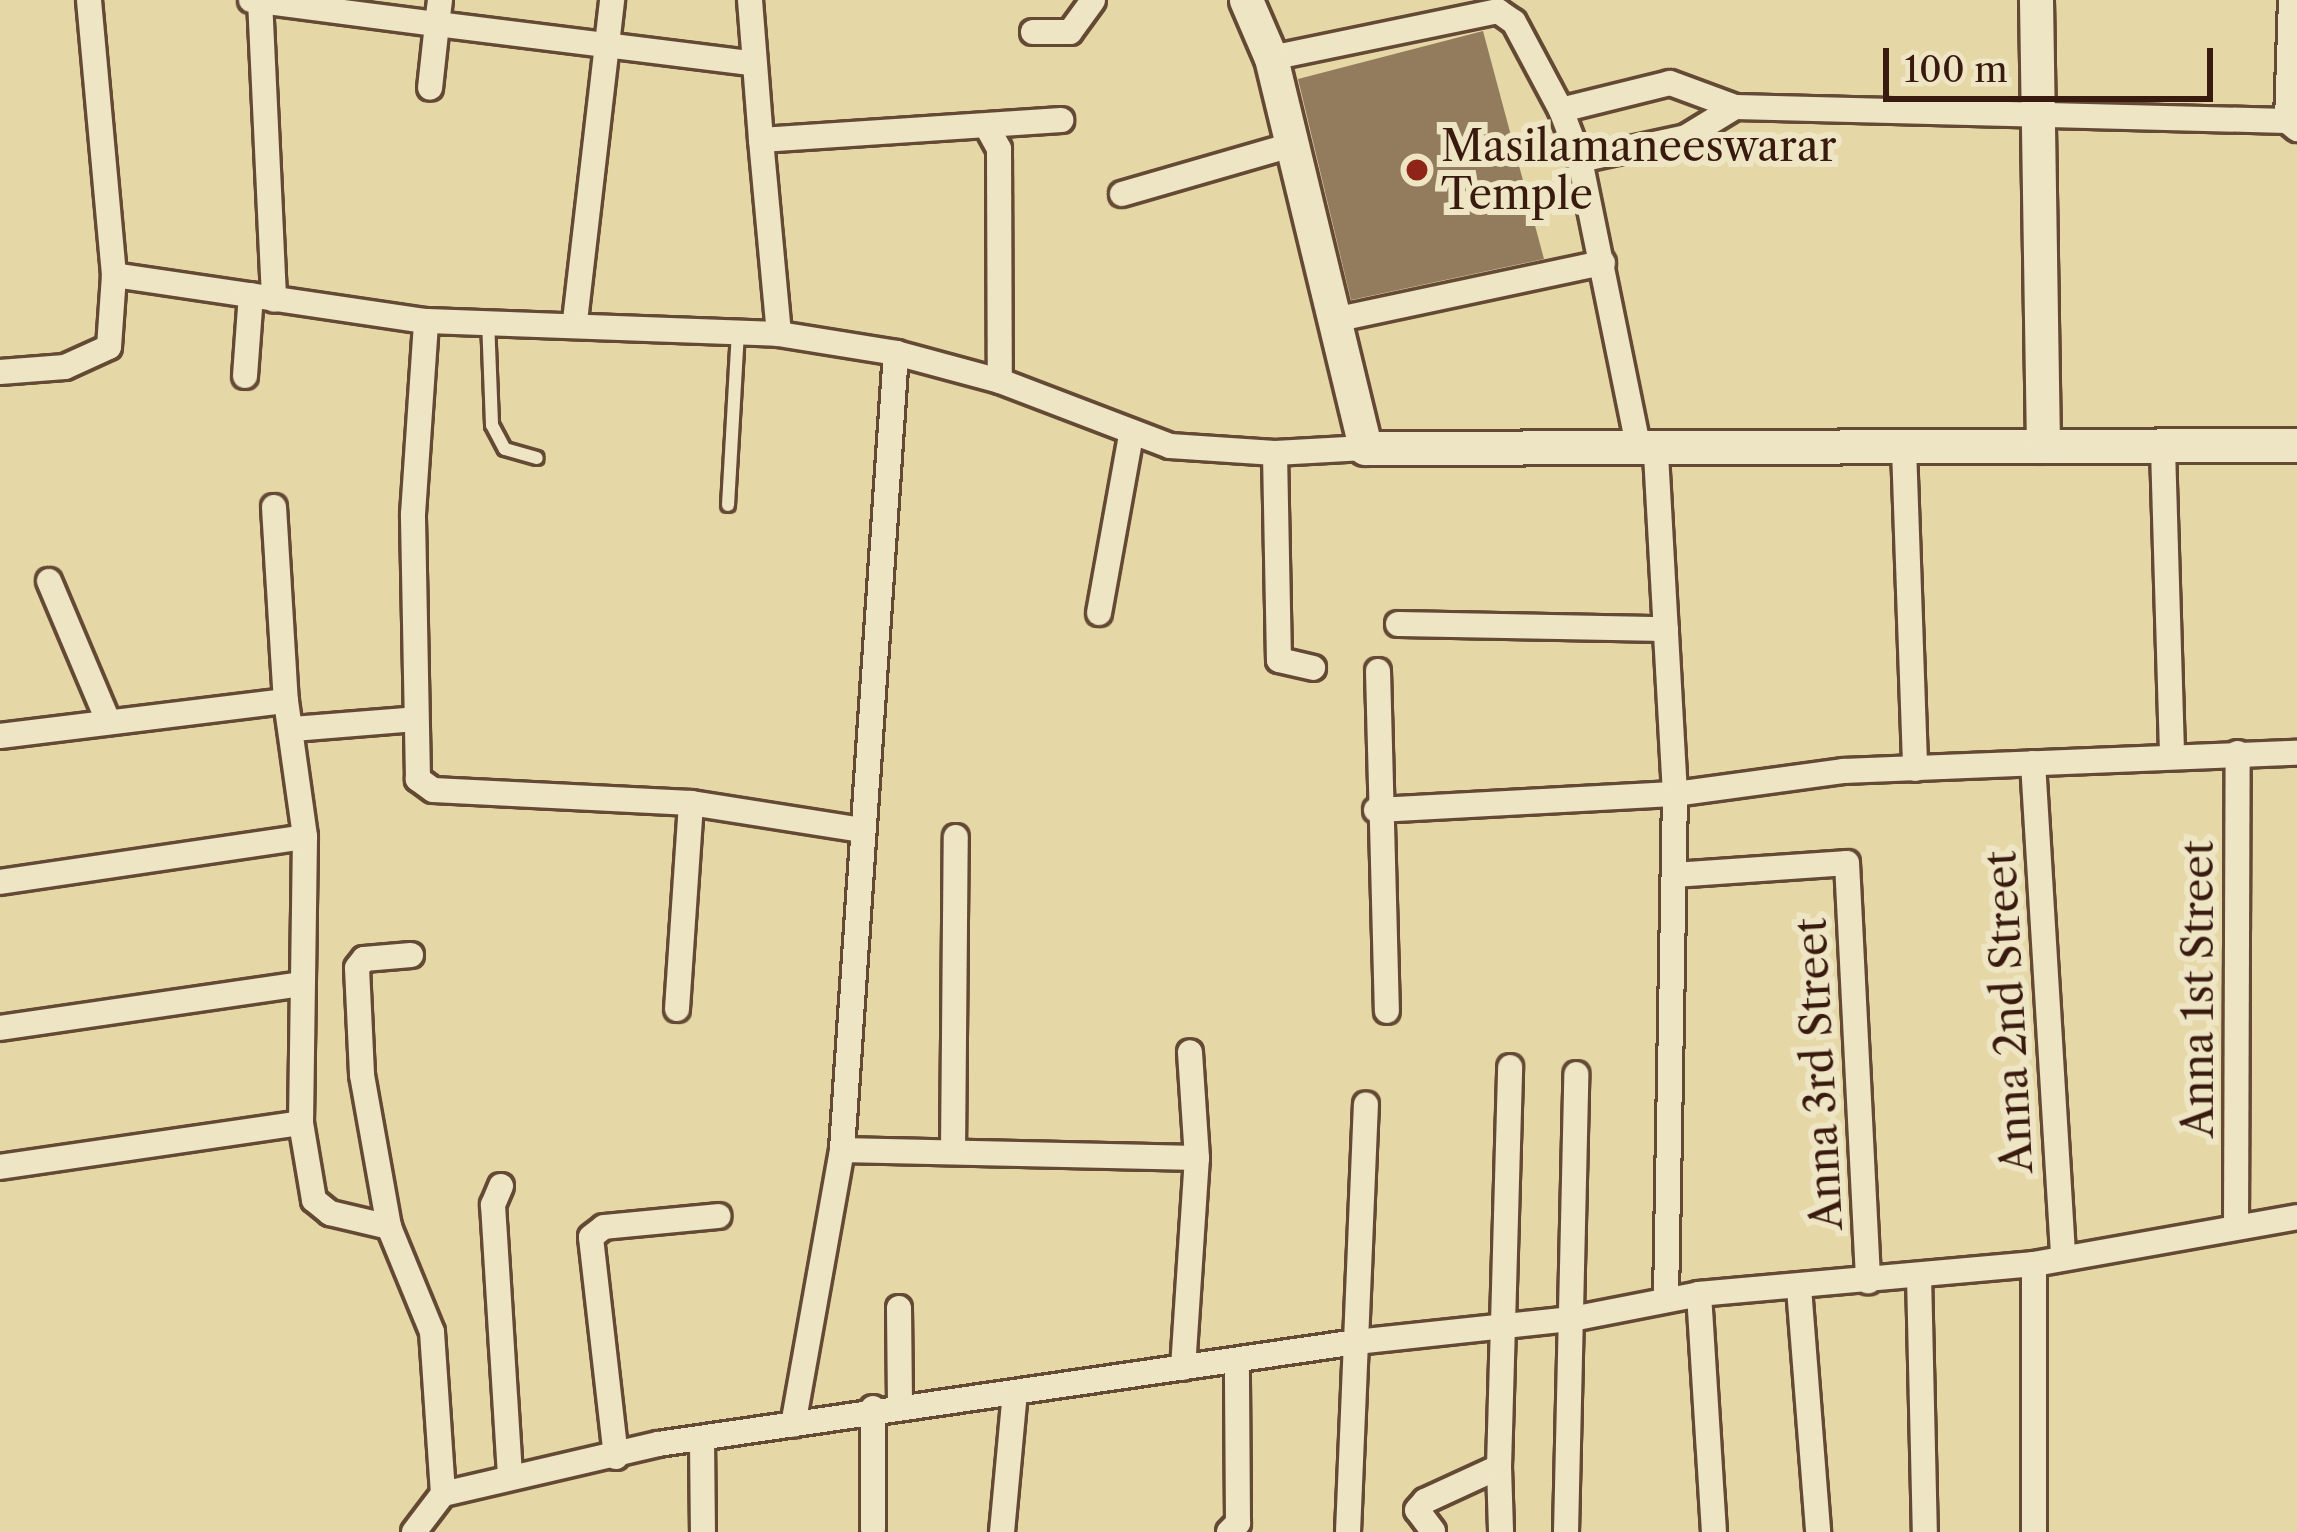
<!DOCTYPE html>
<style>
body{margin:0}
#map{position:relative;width:2297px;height:1532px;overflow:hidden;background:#e5d7a6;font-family:"Libre Caslon Text",serif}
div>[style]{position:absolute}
.building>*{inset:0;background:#927c5d}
.roads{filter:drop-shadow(3px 0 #644934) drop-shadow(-3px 0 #644934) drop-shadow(0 3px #644934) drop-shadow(0 -3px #644934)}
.lane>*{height:12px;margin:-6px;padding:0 6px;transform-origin:6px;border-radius:6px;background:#eee5c5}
.street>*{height:24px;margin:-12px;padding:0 12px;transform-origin:12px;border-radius:12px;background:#eee5c5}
.secondary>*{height:33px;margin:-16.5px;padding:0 16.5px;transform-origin:16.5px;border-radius:16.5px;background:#eee5c5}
.dots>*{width:33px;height:33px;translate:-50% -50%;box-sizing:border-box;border:6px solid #eee5c5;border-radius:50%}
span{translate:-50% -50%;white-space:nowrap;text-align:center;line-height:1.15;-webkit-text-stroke:12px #eee5c5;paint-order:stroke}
.poi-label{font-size:42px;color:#391a0e}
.left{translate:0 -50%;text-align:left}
.street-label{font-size:42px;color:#391a0e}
.scale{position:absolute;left:1883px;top:48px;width:330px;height:54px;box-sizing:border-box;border:6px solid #391a0e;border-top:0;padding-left:15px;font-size:36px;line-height:42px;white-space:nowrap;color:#391a0e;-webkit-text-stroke:9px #eee5c5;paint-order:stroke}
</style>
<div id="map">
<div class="building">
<i style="clip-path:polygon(1483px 31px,1544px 259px,1351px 300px,1298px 79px)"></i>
</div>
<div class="roads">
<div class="lane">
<i style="left:488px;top:320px;width:105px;rotate:87.8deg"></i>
<i style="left:492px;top:425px;width:27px;rotate:62deg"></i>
<i style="left:505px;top:449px;width:33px;rotate:16deg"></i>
<i style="left:728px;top:505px;width:172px;rotate:-86.7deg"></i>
</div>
<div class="street">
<i style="left:251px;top:0;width:188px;rotate:7.4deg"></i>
<i style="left:437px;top:24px;width:64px;rotate:96.2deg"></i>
<i style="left:260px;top:0;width:300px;rotate:87.3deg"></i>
<i style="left:440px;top:0;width:24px;rotate:97deg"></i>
<i style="left:437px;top:24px;width:314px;rotate:7.1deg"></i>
<i style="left:750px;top:0;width:140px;rotate:85.5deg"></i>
<i style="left:761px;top:140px;width:301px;rotate:-3.8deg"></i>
<i style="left:1033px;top:32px;width:37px"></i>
<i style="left:1070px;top:32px;width:39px;rotate:-54deg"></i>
<i style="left:1271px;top:58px;width:232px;rotate:-11.7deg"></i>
<i style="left:1498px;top:11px;width:19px;rotate:35deg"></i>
<i style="left:1514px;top:22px;width:100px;rotate:61.9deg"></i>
<i style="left:2287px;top:121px;width:121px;rotate:-88.1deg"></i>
<i style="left:987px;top:127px;width:25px;rotate:61deg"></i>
<i style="left:999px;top:149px;width:232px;rotate:89.8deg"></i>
<i style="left:1000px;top:381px;width:182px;rotate:20.9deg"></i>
<i style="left:1170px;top:446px;width:105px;rotate:3.8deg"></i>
<i style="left:1275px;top:453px;width:90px;rotate:-3.2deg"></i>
<i style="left:1580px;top:160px;width:108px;rotate:-12.2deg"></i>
<i style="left:1686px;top:137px;width:57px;rotate:-31.5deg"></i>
<i style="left:1122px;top:194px;width:177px;rotate:-16.1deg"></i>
<i style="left:114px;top:275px;width:315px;rotate:8.4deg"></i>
<i style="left:1334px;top:320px;width:275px;rotate:-12deg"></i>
<i style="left:575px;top:321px;width:323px;rotate:-83.4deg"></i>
<i style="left:779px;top:334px;width:119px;rotate:9.2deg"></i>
<i style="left:896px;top:353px;width:799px;rotate:93.88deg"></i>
<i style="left:842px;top:1150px;width:279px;rotate:100.1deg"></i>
<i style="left:896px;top:353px;width:108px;rotate:15.1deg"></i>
<i style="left:0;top:372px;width:65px;rotate:-4.4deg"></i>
<i style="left:65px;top:367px;width:48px;rotate:-24.4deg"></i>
<i style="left:109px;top:347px;width:72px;rotate:-86deg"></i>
<i style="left:114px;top:275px;width:276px;rotate:-95.2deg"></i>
<i style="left:245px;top:376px;width:81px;rotate:-85.8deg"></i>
<i style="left:1904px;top:448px;width:321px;rotate:88deg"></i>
<i style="left:2163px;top:449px;width:304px;rotate:88.3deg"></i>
<i style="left:1639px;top:450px;width:296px;rotate:-101.5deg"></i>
<i style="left:1580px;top:160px;width:53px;rotate:-110.8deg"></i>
<i style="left:1561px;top:110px;width:112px;rotate:-13.9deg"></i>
<i style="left:1670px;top:83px;width:69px;rotate:20.3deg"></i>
<i style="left:1735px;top:107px;width:552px;rotate:1.45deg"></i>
<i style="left:2287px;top:121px;width:13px;rotate:39deg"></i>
<i style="left:1275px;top:453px;width:207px;rotate:88.9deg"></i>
<i style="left:1279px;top:660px;width:35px;rotate:13deg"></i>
<i style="left:274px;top:507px;width:194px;rotate:86.5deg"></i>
<i style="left:49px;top:581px;width:152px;rotate:67.1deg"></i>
<i style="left:1099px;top:613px;width:180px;rotate:-79.8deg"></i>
<i style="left:1398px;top:624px;width:268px;rotate:1.1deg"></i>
<i style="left:1378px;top:671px;width:340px;rotate:88.5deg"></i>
<i style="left:293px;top:729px;width:123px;rotate:-4.6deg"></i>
<i style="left:0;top:736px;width:288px;rotate:-7deg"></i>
<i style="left:286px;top:701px;width:137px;rotate:82deg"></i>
<i style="left:305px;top:837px;width:286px;rotate:90.8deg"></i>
<i style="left:301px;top:1123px;width:304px;rotate:171.7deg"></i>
<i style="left:2033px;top:763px;width:494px;rotate:86.5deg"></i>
<i style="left:691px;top:803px;width:173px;rotate:9deg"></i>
<i style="left:1376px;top:810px;width:299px;rotate:-3.1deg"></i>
<i style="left:1675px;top:794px;width:345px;rotate:-93.2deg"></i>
<i style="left:1675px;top:875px;width:172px;rotate:-4deg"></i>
<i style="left:1847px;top:863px;width:419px;rotate:87.1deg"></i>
<i style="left:0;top:882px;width:308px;rotate:-8.4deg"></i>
<i style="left:411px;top:955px;width:47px;rotate:175.1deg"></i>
<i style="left:364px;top:959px;width:11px;rotate:128deg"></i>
<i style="left:357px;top:968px;width:107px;rotate:87.3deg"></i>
<i style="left:362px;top:1075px;width:154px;rotate:79.9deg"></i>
<i style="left:389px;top:1227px;width:113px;rotate:67.7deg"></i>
<i style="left:432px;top:1332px;width:162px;rotate:86.1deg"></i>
<i style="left:677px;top:1009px;width:206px;rotate:-86.1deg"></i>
<i style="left:691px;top:803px;width:258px;rotate:-177.1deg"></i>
<i style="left:433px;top:790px;width:19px;rotate:-144deg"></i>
<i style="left:418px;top:779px;width:265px;rotate:-91.1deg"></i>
<i style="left:413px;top:514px;width:193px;rotate:-86.1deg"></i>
<i style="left:426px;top:321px;width:353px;rotate:2.1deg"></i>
<i style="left:779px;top:334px;width:195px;rotate:-95.3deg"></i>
<i style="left:0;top:1028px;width:304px;rotate:-8.3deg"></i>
<i style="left:301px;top:1123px;width:78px;rotate:80.4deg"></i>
<i style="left:314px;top:1200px;width:21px;rotate:39deg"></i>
<i style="left:330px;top:1213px;width:61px;rotate:13.3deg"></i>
<i style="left:842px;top:1150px;width:355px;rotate:1.3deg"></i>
<i style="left:953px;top:1152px;width:315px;rotate:-89.5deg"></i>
<i style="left:501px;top:1186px;width:21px;rotate:113deg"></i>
<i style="left:493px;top:1205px;width:272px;rotate:86.4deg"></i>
<i style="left:2236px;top:1226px;width:473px;rotate:-89.8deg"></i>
<i style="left:2034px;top:1264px;width:268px;rotate:90deg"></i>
<i style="left:1919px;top:1275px;width:257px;rotate:88.7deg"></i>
<i style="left:1799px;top:1288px;width:245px;rotate:85.5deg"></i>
<i style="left:1699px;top:1294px;width:238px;rotate:86.4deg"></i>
<i style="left:1666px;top:1299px;width:505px;rotate:-88.98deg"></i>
<i style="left:1675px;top:794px;width:170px;rotate:-7.8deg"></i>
<i style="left:1843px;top:771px;width:454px;rotate:-2.3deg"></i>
<i style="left:899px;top:1308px;width:97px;rotate:89.4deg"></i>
<i style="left:1183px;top:1368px;width:210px;rotate:-86.2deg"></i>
<i style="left:1197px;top:1158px;width:106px;rotate:-93.8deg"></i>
<i style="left:873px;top:1408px;width:121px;rotate:90deg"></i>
<i style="left:702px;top:1440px;width:92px;rotate:89.4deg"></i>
<i style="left:616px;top:1457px;width:221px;rotate:-96.5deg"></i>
<i style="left:591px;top:1237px;width:16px;rotate:-38deg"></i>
<i style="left:604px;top:1227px;width:115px;rotate:-5.5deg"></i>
<i style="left:1499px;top:1467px;width:65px;rotate:88.2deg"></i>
<i style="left:1433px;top:1531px;width:26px;rotate:-127deg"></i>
<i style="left:1417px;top:1510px;width:12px;rotate:-48deg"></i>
<i style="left:1425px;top:1501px;width:81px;rotate:-24.7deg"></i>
<i style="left:1499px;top:1467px;width:400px;rotate:-88.4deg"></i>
<i style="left:414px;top:1532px;width:48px;rotate:-52.7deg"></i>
<i style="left:443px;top:1494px;width:221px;rotate:-13.1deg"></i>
<i style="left:658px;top:1444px;width:705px;rotate:-8.31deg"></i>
<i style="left:1356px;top:1342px;width:217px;rotate:-6.1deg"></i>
<i style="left:1572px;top:1319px;width:129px;rotate:-11.1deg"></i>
<i style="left:1699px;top:1294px;width:336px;rotate:-5.1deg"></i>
<i style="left:2034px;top:1264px;width:267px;rotate:-10.1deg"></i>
<i style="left:1002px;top:1532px;width:140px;rotate:-84.7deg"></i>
<i style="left:1229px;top:1532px;width:13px;rotate:-45deg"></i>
<i style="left:1238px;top:1523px;width:163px;rotate:-90.4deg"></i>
<i style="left:1348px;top:1532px;width:428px;rotate:-87.6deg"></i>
<i style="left:1566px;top:1532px;width:458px;rotate:-88.7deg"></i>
</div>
<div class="secondary">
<i style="left:1246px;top:0;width:63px;rotate:66.7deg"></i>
<i style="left:1271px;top:58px;width:401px;rotate:76.4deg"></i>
<i style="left:1365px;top:448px;width:932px;rotate:-0.18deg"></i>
<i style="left:2036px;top:0;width:446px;rotate:89.1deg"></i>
</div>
</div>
<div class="dots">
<i style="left:1417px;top:170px;background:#8f2418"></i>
</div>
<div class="poi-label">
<span class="left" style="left:1441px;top:170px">Masilamaneeswarar<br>Temple</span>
</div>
<div class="street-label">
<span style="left:2198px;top:989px;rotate:-90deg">Anna 1st Street</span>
<span style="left:2009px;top:1012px;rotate:-93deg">Anna 2nd Street</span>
<span style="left:1819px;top:1074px;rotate:-93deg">Anna 3rd Street</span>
</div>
<div class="scale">100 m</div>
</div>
